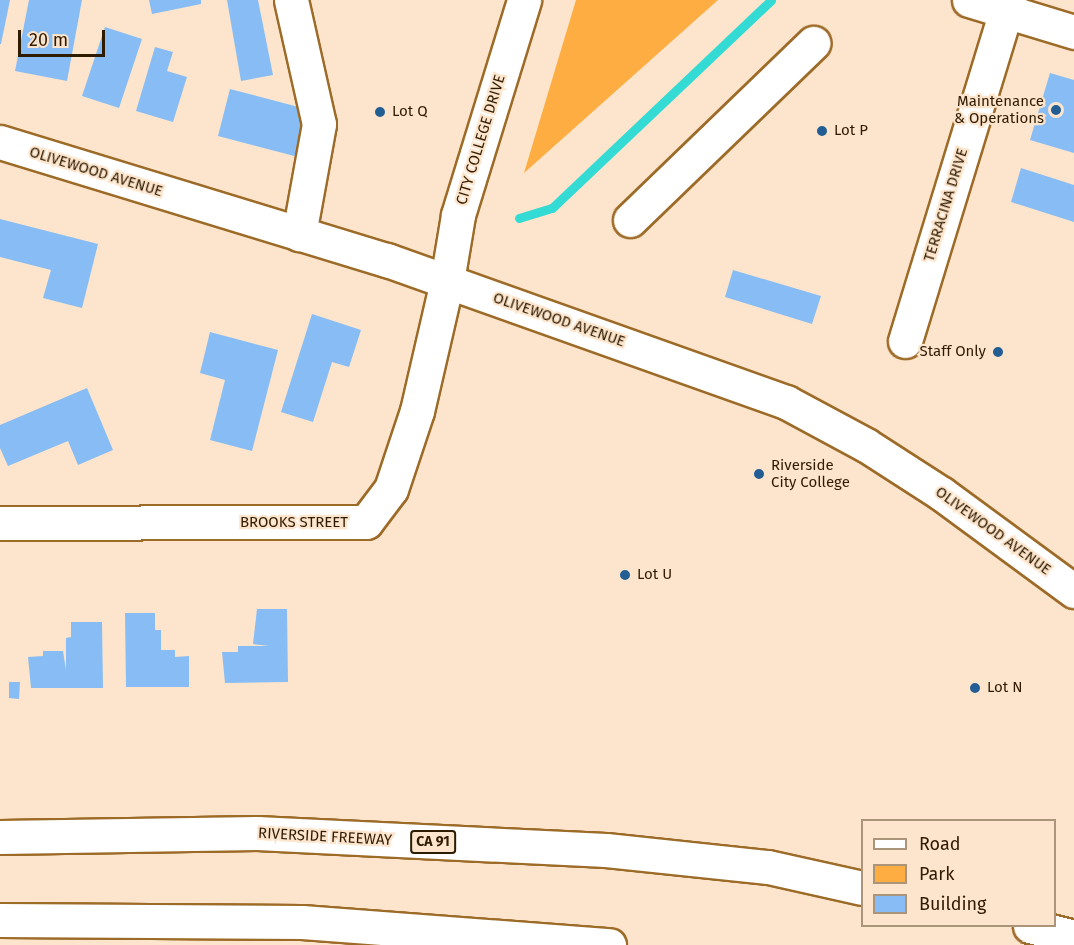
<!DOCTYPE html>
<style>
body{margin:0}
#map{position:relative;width:1074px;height:945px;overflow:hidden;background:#fce5cc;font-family:"Fira Sans",sans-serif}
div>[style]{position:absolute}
.green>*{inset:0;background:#fdad41}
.stream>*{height:9px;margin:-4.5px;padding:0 4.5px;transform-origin:4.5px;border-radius:4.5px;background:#33dbd4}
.building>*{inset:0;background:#87bdf4}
.roads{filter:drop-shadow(2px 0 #9d6b28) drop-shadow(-2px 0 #9d6b28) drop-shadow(0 2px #9d6b28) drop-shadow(0 -2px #9d6b28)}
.minor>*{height:33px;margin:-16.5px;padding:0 16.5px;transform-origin:16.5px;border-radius:16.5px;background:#fff}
.major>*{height:33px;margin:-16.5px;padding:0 16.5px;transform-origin:16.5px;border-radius:16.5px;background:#fff}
.highway>*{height:33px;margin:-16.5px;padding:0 16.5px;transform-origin:16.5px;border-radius:16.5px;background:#fff}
.dots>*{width:16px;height:16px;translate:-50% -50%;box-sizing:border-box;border:3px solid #fce5cc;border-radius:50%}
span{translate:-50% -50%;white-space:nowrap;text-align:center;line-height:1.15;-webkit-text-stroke:4.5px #fce5cc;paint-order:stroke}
.shield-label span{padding:2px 4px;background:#fce5cc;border:2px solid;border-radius:4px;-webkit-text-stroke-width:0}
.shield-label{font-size:14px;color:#2f1b00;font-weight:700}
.poi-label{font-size:15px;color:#2f1b00}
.right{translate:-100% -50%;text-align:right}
.left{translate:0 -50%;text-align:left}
.street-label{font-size:15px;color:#2f1b00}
.legend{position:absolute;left:861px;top:819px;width:195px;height:108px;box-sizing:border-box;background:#fce5cc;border:2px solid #aa947a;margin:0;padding:8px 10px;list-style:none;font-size:18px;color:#2f1b00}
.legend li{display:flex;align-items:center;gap:12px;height:30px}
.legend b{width:30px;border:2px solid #aa947a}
.scale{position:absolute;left:18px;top:30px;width:87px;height:27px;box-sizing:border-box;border:3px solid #2f1b00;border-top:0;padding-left:8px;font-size:18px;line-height:21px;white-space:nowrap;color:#2f1b00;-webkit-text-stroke:4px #fce5cc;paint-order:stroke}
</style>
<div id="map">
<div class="green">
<i style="clip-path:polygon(576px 0,718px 0,524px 173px)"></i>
</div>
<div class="stream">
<i style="left:519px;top:218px;width:34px;rotate:-17deg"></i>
<i style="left:552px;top:208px;width:302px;rotate:-43.5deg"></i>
</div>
<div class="building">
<i style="clip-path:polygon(0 0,10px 0,1px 44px,0 44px)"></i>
<i style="clip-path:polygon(29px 0,82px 0,67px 81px,15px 71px)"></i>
<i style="clip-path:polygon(149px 0,201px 0,201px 4px,152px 14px)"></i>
<i style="clip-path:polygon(227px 0,258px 0,273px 75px,241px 81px)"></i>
<i style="clip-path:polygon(105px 27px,142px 39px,119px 108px,82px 96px)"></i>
<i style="clip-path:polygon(155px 47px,173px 52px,167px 71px,187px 77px,173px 122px,136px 111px)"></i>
<i style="clip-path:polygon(1050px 73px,1074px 80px,1074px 153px,1030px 140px)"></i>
<i style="clip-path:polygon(230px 89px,306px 109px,301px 128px,310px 130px,302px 158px,218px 136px)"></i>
<i style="clip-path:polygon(1021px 168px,1074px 185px,1074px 222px,1011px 202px)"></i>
<i style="clip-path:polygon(0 219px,98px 244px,82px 308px,43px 298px,51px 270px,0 257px)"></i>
<i style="clip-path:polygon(733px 270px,821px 296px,812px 324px,725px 297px)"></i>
<i style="clip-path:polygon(312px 314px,361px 330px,349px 367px,332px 362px,313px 422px,281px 412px)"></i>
<i style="clip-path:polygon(210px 332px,278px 350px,252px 451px,210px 440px,225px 380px,200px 373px)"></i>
<i style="clip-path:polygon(87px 388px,113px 450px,78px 465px,68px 441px,8px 466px,0 448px,0 425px)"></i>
<i style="clip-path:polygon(257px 609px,287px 609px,288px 682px,225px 683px,222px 652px,238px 652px,238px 646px,269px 646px,253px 644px)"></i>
<i style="clip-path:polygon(125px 613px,155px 613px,155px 630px,161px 630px,161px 650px,175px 650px,175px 657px,189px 656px,189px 687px,126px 687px)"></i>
<i style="clip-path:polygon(71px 622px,102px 622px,103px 688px,31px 688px,28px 657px,43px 656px,43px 651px,63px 651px,66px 670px,66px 638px,71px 637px)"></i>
<i style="clip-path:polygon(9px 682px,20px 682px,19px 699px,9px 698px)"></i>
</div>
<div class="roads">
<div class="minor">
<i style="left:291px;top:0;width:127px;rotate:77.3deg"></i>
<i style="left:319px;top:124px;width:112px;rotate:100.3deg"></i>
<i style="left:969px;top:0;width:110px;rotate:16.9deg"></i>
<i style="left:630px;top:220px;width:255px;rotate:-44deg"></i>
<i style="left:905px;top:341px;width:357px;rotate:-73deg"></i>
<i style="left:0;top:523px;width:366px;rotate:-0.2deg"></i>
<i style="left:366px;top:522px;width:41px;rotate:-52.9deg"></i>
<i style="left:391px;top:489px;width:82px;rotate:-71.6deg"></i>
<i style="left:417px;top:411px;width:133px;rotate:-77deg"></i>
<i style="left:447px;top:281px;width:67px;rotate:-80.5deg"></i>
<i style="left:458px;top:215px;width:225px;rotate:-72.9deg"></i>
</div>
<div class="major">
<i style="left:0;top:142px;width:405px;rotate:17deg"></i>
<i style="left:387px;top:260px;width:424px;rotate:19.6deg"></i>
<i style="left:786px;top:402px;width:91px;rotate:28.3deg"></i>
<i style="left:866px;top:445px;width:90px;rotate:32.8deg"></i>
<i style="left:942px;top:494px;width:164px;rotate:36.3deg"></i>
</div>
<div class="highway">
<i style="left:0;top:837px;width:257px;rotate:-0.9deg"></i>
<i style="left:257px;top:833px;width:349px;rotate:2.8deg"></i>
<i style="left:606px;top:850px;width:163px;rotate:6deg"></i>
<i style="left:768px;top:867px;width:96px;rotate:12.6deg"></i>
<i style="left:0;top:920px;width:302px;rotate:0.4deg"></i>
<i style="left:302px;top:922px;width:308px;rotate:4.3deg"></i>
<i style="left:1030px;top:926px;width:45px;rotate:14deg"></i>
</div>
</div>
<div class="dots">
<i style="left:1056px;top:110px;background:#225d94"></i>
<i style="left:380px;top:112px;background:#225d94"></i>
<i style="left:822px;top:131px;background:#225d94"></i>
<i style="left:998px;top:352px;background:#225d94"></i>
<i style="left:759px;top:474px;background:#225d94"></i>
<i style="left:625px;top:575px;background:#225d94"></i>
<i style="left:975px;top:688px;background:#225d94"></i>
</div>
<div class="shield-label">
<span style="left:433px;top:842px">CA 91</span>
</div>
<div class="poi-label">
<span class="right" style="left:1044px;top:110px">Maintenance<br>&amp; Operations</span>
<span class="left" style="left:392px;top:112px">Lot Q</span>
<span class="left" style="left:834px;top:131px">Lot P</span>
<span class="right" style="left:986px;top:352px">Staff Only</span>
<span class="left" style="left:771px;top:474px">Riverside<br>City College</span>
<span class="left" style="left:637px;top:575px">Lot U</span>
<span class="left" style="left:987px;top:688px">Lot N</span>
</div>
<div class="street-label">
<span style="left:481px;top:140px;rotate:-73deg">CITY COLLEGE DRIVE</span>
<span style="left:96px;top:172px;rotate:17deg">OLIVEWOOD AVENUE</span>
<span style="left:946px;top:205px;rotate:-73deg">TERRACINA DRIVE</span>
<span style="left:559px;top:320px;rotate:19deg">OLIVEWOOD AVENUE</span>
<span style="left:294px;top:523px">BROOKS STREET</span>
<span style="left:993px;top:531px;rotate:36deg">OLIVEWOOD AVENUE</span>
<span style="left:325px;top:837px;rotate:3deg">RIVERSIDE FREEWAY</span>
</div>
<ul class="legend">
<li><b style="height:8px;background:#fff"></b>Road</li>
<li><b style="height:16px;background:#fdad41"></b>Park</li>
<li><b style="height:16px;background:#87bdf4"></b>Building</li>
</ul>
<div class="scale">20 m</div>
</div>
